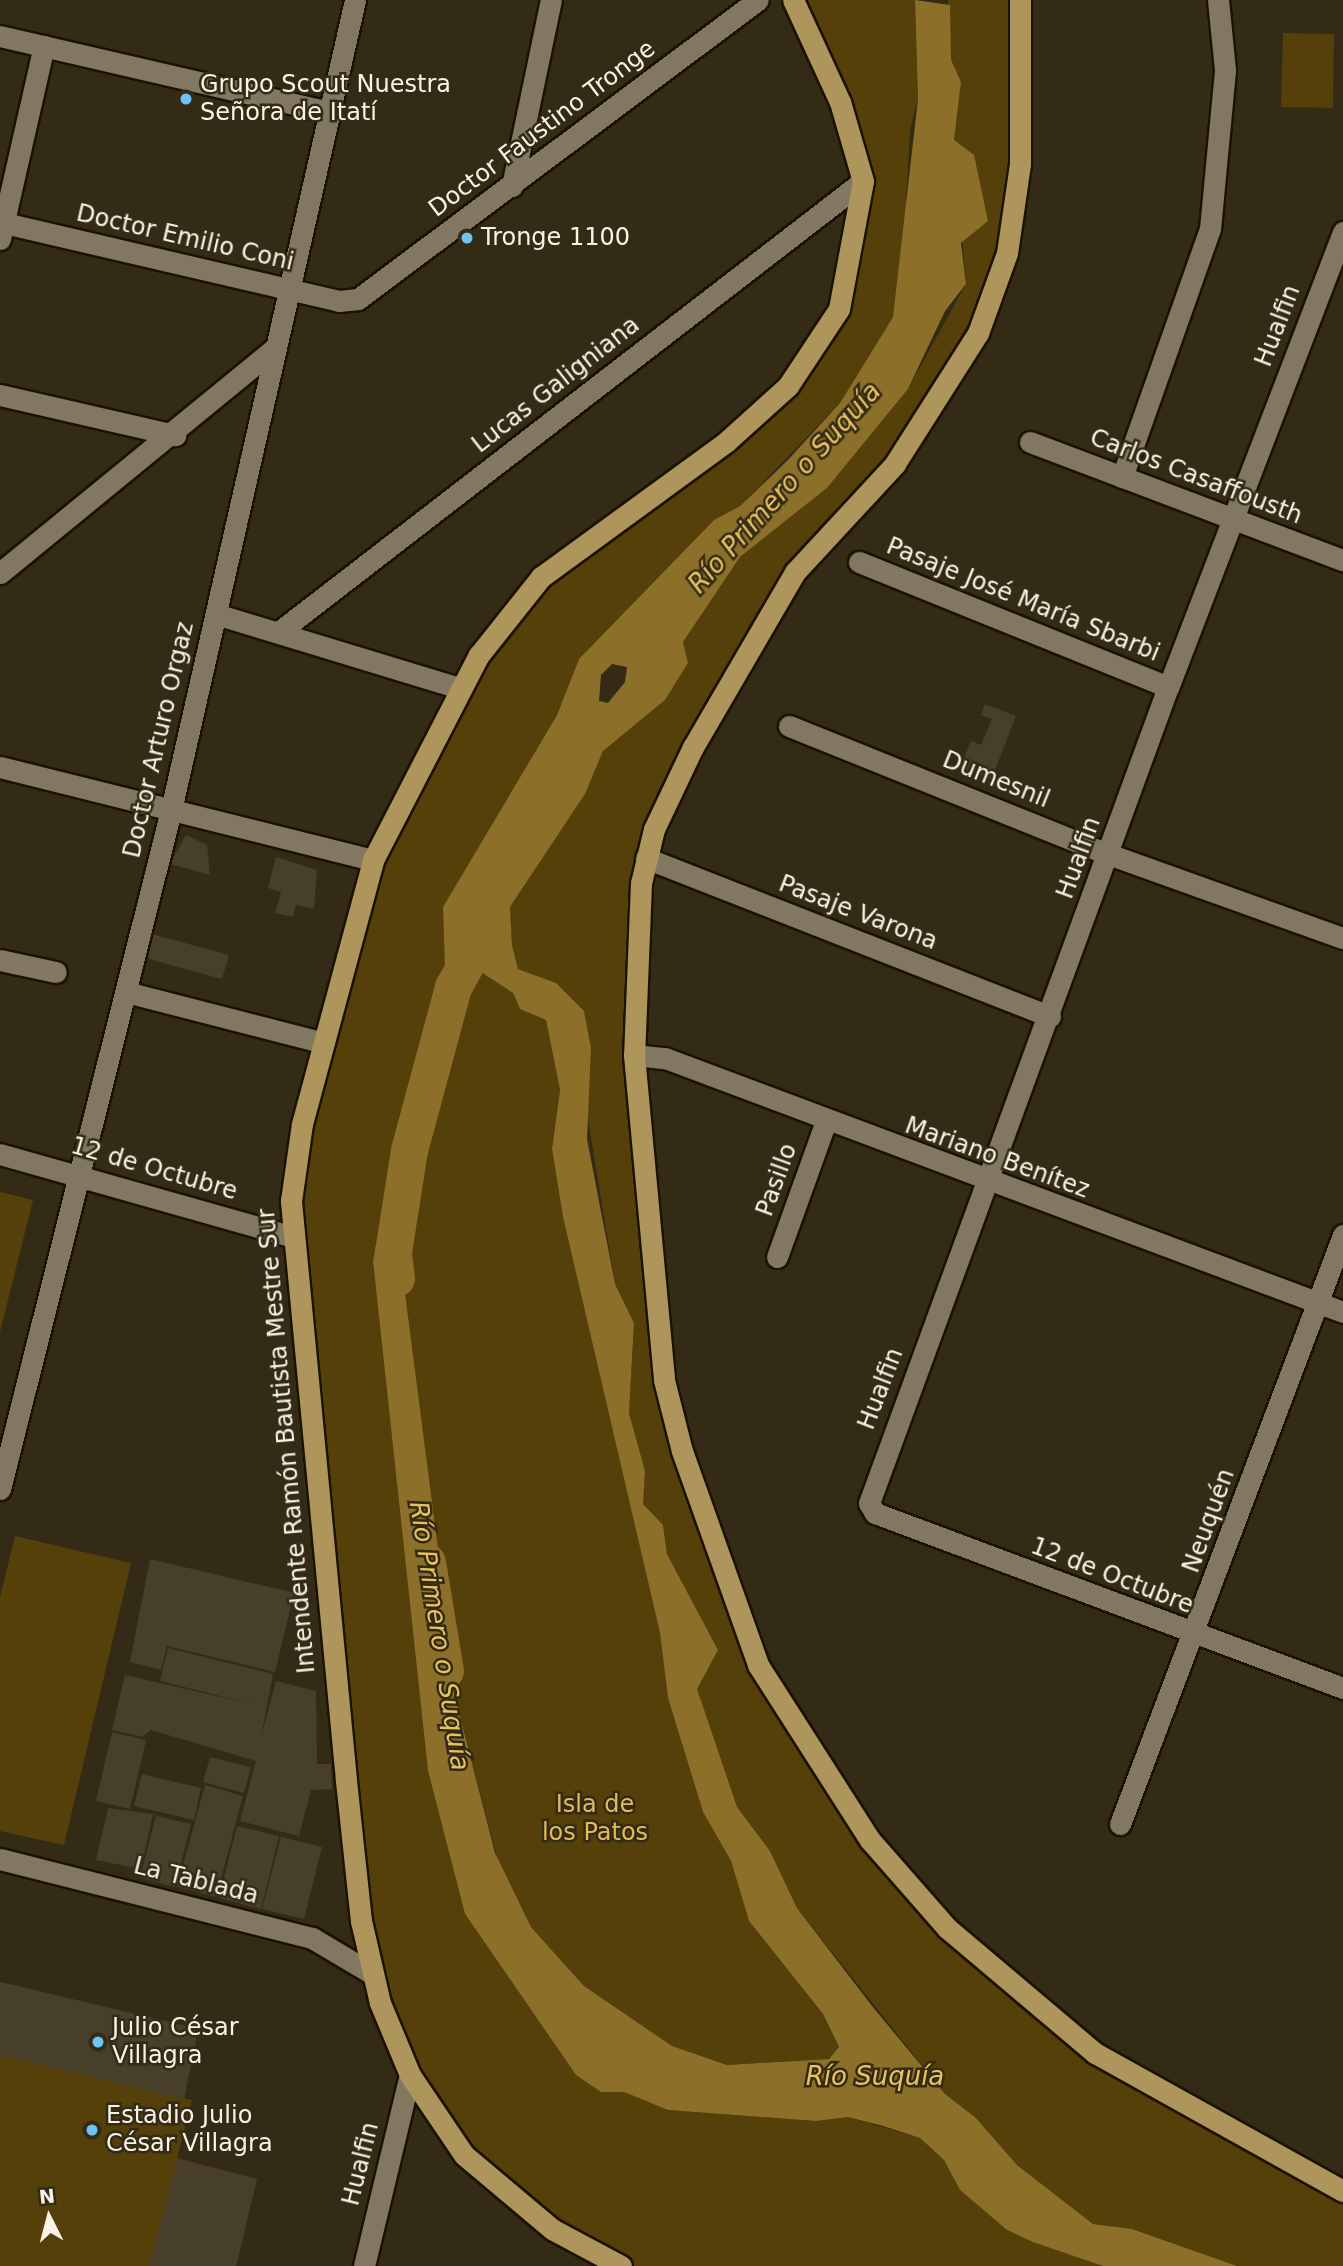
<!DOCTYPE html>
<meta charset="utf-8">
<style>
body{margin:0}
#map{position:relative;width:1343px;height:2266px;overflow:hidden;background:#332b16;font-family:"DejaVu Sans",sans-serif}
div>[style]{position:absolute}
.green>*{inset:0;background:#544008}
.water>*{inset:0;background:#8c6f28}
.river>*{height:37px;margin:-18.5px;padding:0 18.5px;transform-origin:18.5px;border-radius:18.5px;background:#8c6f28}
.building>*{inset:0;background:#483f2a}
.roads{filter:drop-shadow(2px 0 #1b1302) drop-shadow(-2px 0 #1b1302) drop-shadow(0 2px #1b1302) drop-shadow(0 -2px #1b1302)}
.street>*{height:21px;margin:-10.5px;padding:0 10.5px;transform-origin:10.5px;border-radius:10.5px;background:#827861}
.primary>*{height:21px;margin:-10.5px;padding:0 10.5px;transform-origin:10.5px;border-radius:10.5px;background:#ae955b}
.dots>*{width:19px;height:19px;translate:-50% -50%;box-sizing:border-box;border:4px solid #332b16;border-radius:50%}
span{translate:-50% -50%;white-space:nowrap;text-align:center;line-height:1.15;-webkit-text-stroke:5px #332b16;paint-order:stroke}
.poi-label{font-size:24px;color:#f8f3e6}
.left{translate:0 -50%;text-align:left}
.street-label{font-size:24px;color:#f8f3e6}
.park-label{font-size:24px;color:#e2ba57}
.water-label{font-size:26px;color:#eac15f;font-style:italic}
.north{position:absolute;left:14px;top:2182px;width:70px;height:70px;-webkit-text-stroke:5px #332b16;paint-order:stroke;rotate:354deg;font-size:19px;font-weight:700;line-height:28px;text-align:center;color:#f8f3e6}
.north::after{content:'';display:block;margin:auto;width:24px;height:32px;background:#f8f3e6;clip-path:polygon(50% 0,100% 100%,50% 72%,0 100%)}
</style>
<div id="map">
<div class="green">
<i style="clip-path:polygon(793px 0,915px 0,918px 99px,910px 130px,902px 277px,893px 317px,840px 403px,740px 506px,714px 520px,579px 659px,557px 715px,443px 907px,445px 972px,398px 1127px,373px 1261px,428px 1771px,465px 1914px,576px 2075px,601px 2092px,624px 2092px,668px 2110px,816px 2121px,848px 2117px,920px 2138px,944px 2160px,960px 2190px,1007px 2230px,1103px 2266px,621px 2266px,464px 2155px,380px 2003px,291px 1201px,365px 885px,522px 597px,726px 442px,825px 338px,863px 181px)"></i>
<i style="clip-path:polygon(948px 0,1020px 0,1011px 229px,962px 363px,839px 518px,654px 829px,634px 1055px,664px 1380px,778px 1704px,947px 1928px,1095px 2053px,1343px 2191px,1343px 2266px,1237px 2266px,1132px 2229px,1093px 2224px,1017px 2165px,976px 2118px,945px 2094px,797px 1908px,770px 1851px,737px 1807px,718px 1761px,697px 1688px,718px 1650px,667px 1554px,663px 1525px,642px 1505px,645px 1471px,629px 1413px,634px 1323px,615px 1284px,586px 1107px,556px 983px,518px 969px,512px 945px,510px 907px,585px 794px,603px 751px,665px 700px,688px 663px,683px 642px,740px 557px,827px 488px,908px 389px,966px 284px,954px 140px,961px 82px,951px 61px)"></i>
<i style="clip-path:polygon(1283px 33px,1334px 34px,1333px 108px,1281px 107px)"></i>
<i style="clip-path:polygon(481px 972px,513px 993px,520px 1009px,546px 1020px,560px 1090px,552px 1149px,563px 1217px,660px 1633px,668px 1698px,703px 1812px,731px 1861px,749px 1921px,823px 2014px,839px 2048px,829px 2059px,727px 2065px,672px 2046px,584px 1986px,531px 1927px,499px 1865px,451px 1681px,456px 1636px,431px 1616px,444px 1603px,397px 1231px,403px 1164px,455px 1055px,445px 1007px)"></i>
<i style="clip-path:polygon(0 1192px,33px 1200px,0 1332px)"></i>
<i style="clip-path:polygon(15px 1536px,131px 1563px,64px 1845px,0 1831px,0 1597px)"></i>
<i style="clip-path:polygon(0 1982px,198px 2029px,184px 2098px,192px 2100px,177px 2158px,257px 2179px,236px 2266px,0 2266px)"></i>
</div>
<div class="water">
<i style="clip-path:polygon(evenodd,915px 0,950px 5px,951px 60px,961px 82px,954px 140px,974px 155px,988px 221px,961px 243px,966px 284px,945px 311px,908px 389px,827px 488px,740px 557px,683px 642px,688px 663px,665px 700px,603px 751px,585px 794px,510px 907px,512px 945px,518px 969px,556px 983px,584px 1011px,591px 1048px,587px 1139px,615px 1284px,634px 1323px,629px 1413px,645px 1471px,643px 1504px,663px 1525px,667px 1554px,718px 1650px,697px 1689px,737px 1807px,770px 1851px,797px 1908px,872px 2006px,945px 2094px,976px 2118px,1017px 2165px,1093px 2224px,1132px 2229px,1237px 2266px,1103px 2266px,1033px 2242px,1007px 2230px,960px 2190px,944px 2160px,920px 2138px,883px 2126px,848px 2117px,816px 2121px,668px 2110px,624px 2092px,601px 2092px,576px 2075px,465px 1914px,428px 1771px,373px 1261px,398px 1127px,445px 972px,443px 907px,557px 715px,579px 659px,714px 520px,740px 506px,787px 461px,840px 403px,893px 317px,918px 99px,915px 0,612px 664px,627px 667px,625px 682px,608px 703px,599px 701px,601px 675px,612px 664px,915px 0,481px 972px,513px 993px,520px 1009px,546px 1020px,560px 1090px,552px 1149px,563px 1217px,660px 1633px,668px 1698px,703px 1812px,731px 1861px,749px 1921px,823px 2014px,839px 2047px,829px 2059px,727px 2065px,672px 2046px,584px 1986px,531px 1927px,495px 1853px,451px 1681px,456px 1636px,431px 1616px,445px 1603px,397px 1231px,403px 1164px,455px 1055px,445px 1007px,481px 972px)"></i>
</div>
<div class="river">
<i style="left:396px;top:1278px;width:26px;rotate:-97deg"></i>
<i style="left:393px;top:1252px;width:103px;rotate:-81.1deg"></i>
<i style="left:409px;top:1150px;width:169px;rotate:-74.9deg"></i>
<i style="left:453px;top:987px;width:35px;rotate:-61deg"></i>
<i style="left:427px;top:1562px;width:110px;rotate:80.6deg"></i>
</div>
<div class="building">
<i style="clip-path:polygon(985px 704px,1016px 716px,991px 780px,960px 768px,971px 741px,981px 745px,992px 719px,981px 715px)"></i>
<i style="clip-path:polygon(186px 835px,207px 845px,210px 875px,170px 864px)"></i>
<i style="clip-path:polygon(276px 857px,317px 870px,314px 909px,296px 905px,293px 917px,275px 913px,281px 892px,268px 888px)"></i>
<i style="clip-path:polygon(148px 933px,229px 955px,222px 979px,142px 957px)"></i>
<i style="clip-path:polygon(150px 1559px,294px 1593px,275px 1672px,167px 1646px,161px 1670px,130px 1662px)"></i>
<i style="clip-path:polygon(168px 1648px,273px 1674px,261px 1737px,276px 1681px,316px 1691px,317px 1764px,331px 1764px,332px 1789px,311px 1790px,299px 1836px,240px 1821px,256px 1761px,151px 1730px,142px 1737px,112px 1730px,125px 1675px,260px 1706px,160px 1681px)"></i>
<i style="clip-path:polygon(112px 1732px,146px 1740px,130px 1809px,96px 1801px)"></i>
<i style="clip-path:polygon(210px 1757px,251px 1767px,244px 1793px,203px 1782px)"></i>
<i style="clip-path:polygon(142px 1774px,201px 1788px,194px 1820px,134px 1806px)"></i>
<i style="clip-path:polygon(205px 1785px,243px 1796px,216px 1897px,177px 1887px)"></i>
<i style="clip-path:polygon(108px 1808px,153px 1814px,141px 1869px,96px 1860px)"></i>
<i style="clip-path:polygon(156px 1816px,191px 1824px,175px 1887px,140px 1878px)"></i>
<i style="clip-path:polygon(237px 1826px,279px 1836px,261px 1909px,219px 1898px)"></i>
<i style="clip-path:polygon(281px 1837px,322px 1847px,304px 1919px,262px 1909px)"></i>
<i style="clip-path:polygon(0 1982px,198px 2029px,184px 2099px,0 2055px)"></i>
<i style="clip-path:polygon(177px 2159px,257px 2179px,236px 2266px,149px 2266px)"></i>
</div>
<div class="roads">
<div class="street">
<i style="left:0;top:36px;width:337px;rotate:13deg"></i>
<i style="left:512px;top:186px;width:190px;rotate:-78.2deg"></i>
<i style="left:0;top:222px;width:348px;rotate:13.1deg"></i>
<i style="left:339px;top:301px;width:19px;rotate:-6deg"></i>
<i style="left:358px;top:299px;width:499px;rotate:-36.8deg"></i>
<i style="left:1343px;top:232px;width:487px;rotate:111deg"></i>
<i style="left:1168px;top:687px;width:869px;rotate:110.12deg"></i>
<i style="left:869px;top:1503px;width:12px;rotate:59deg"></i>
<i style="left:875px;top:1513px;width:500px;rotate:20.5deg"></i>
<i style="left:0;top:239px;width:198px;rotate:-77.2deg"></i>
<i style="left:0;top:395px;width:180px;rotate:12.9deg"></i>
<i style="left:1030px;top:442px;width:335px;rotate:20.7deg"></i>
<i style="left:1122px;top:477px;width:263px;rotate:-70.5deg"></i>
<i style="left:1210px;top:229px;width:160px;rotate:-84.6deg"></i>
<i style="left:1225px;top:70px;width:70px;rotate:-95.7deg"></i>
<i style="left:859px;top:562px;width:333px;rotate:22deg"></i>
<i style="left:0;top:573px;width:352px;rotate:-39.3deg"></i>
<i style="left:216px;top:614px;width:255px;rotate:16.9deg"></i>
<i style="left:280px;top:631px;width:736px;rotate:-37.66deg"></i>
<i style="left:789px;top:726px;width:344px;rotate:21.9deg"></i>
<i style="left:1108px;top:854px;width:250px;rotate:19.7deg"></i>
<i style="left:0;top:767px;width:384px;rotate:14deg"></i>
<i style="left:646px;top:858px;width:434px;rotate:21.4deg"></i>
<i style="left:0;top:960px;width:57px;rotate:12.1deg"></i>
<i style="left:126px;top:992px;width:204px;rotate:14.4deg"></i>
<i style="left:634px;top:1055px;width:31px;rotate:6deg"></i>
<i style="left:665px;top:1058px;width:724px;rotate:20.54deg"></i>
<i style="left:0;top:1154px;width:305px;rotate:15.8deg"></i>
<i style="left:777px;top:1257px;width:145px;rotate:-70.2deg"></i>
<i style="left:0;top:1489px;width:700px;rotate:-75.86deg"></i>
<i style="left:171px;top:810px;width:831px;rotate:-77.2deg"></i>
<i style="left:1120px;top:1824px;width:630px;rotate:-69.26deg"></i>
<i style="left:0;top:1859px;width:322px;rotate:14.2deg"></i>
<i style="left:312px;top:1938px;width:69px;rotate:30.7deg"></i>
<i style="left:364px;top:2266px;width:196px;rotate:-76.5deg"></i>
</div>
<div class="primary">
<i style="left:1020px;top:0;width:164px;rotate:90deg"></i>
<i style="left:1020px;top:164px;width:90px;rotate:98.3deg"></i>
<i style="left:1007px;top:253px;width:85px;rotate:109.9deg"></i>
<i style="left:978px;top:333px;width:155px;rotate:122.4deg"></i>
<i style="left:895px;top:464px;width:147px;rotate:132.8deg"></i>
<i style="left:795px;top:572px;width:203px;rotate:120.2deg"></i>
<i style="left:693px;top:747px;width:91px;rotate:115.4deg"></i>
<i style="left:654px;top:829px;width:56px;rotate:103.5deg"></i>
<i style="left:641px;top:883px;width:172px;rotate:92.3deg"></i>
<i style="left:634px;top:1055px;width:326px;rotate:84.7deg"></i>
<i style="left:664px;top:1380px;width:73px;rotate:75.8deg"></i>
<i style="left:682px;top:1451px;width:227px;rotate:70.4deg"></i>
<i style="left:758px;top:1665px;width:208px;rotate:57.4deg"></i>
<i style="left:870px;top:1840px;width:117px;rotate:48.8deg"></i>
<i style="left:947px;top:1928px;width:194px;rotate:40.2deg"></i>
<i style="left:1095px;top:2053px;width:284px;rotate:29.1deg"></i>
<i style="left:621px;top:2266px;width:78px;rotate:-151.8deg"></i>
<i style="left:552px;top:2229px;width:115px;rotate:-139.9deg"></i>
<i style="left:464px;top:2155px;width:97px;rotate:-124deg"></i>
<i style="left:410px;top:2075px;width:78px;rotate:-112.6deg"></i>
<i style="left:380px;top:2003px;width:84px;rotate:-103deg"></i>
<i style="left:361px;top:1921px;width:142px;rotate:-96.1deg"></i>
<i style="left:346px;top:1780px;width:582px;rotate:-95.43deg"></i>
<i style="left:291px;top:1201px;width:78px;rotate:-81.9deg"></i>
<i style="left:302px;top:1124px;width:273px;rotate:-74.9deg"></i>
<i style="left:373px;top:860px;width:231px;rotate:-62.7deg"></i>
<i style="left:479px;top:655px;width:100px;rotate:-51.5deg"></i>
<i style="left:541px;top:577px;width:229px;rotate:-36.1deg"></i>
<i style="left:726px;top:442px;width:84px;rotate:-42.1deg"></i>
<i style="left:788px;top:386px;width:92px;rotate:-56.5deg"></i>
<i style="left:839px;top:309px;width:130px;rotate:-79.4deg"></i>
<i style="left:863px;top:181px;width:82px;rotate:-106.2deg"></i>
<i style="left:840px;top:102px;width:112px;rotate:-114.7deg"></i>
</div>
</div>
<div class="dots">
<i style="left:186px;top:99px;background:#6fc2f4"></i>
<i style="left:467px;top:238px;background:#6fc2f4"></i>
<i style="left:98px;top:2042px;background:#6fc2f4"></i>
<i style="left:92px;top:2130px;background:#6fc2f4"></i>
</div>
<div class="poi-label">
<span class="left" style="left:200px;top:99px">Grupo Scout Nuestra<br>Señora de Itatí</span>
<span class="left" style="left:481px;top:238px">Tronge 1100</span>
<span class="left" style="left:112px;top:2042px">Julio César<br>Villagra</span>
<span class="left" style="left:106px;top:2130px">Estadio Julio<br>César Villagra</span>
</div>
<div class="street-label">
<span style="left:542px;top:129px;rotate:-37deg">Doctor Faustino Tronge</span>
<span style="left:185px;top:238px;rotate:13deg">Doctor Emilio Coni</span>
<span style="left:1278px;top:326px;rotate:-69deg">Hualfin</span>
<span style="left:556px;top:385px;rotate:-38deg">Lucas Galigniana</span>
<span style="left:1196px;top:477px;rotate:21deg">Carlos Casaffousth</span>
<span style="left:1023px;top:600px;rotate:22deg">Pasaje José María Sbarbi</span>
<span style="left:159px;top:740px;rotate:-77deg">Doctor Arturo Orgaz</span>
<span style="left:996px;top:780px;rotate:22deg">Dumesnil</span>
<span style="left:1079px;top:858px;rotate:-70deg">Hualfin</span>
<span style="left:858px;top:913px;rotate:21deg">Pasaje Varona</span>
<span style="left:997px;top:1158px;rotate:20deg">Mariano Benítez</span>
<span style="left:154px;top:1169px;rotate:16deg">12 de Octubre</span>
<span style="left:777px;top:1180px;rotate:-70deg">Pasillo</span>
<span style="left:881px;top:1389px;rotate:-69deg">Hualfin</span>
<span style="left:287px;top:1441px;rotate:-95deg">Intendente Ramón Bautista Mestre Sur</span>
<span style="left:1209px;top:1521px;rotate:-70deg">Neuquén</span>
<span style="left:1112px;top:1576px;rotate:21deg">12 de Octubre</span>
<span style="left:196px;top:1881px;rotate:14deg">La Tablada</span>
<span style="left:361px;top:2164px;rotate:-76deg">Hualfin</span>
</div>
<div class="park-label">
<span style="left:595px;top:1819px">Isla de<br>los Patos</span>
</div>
<div class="water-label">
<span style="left:785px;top:488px;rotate:-48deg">Río Primero o Suquía</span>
<span style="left:439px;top:1636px;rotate:81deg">Río Primero o Suquía</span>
<span style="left:875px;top:2077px">Río Suquía</span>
</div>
<div class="north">N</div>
</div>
